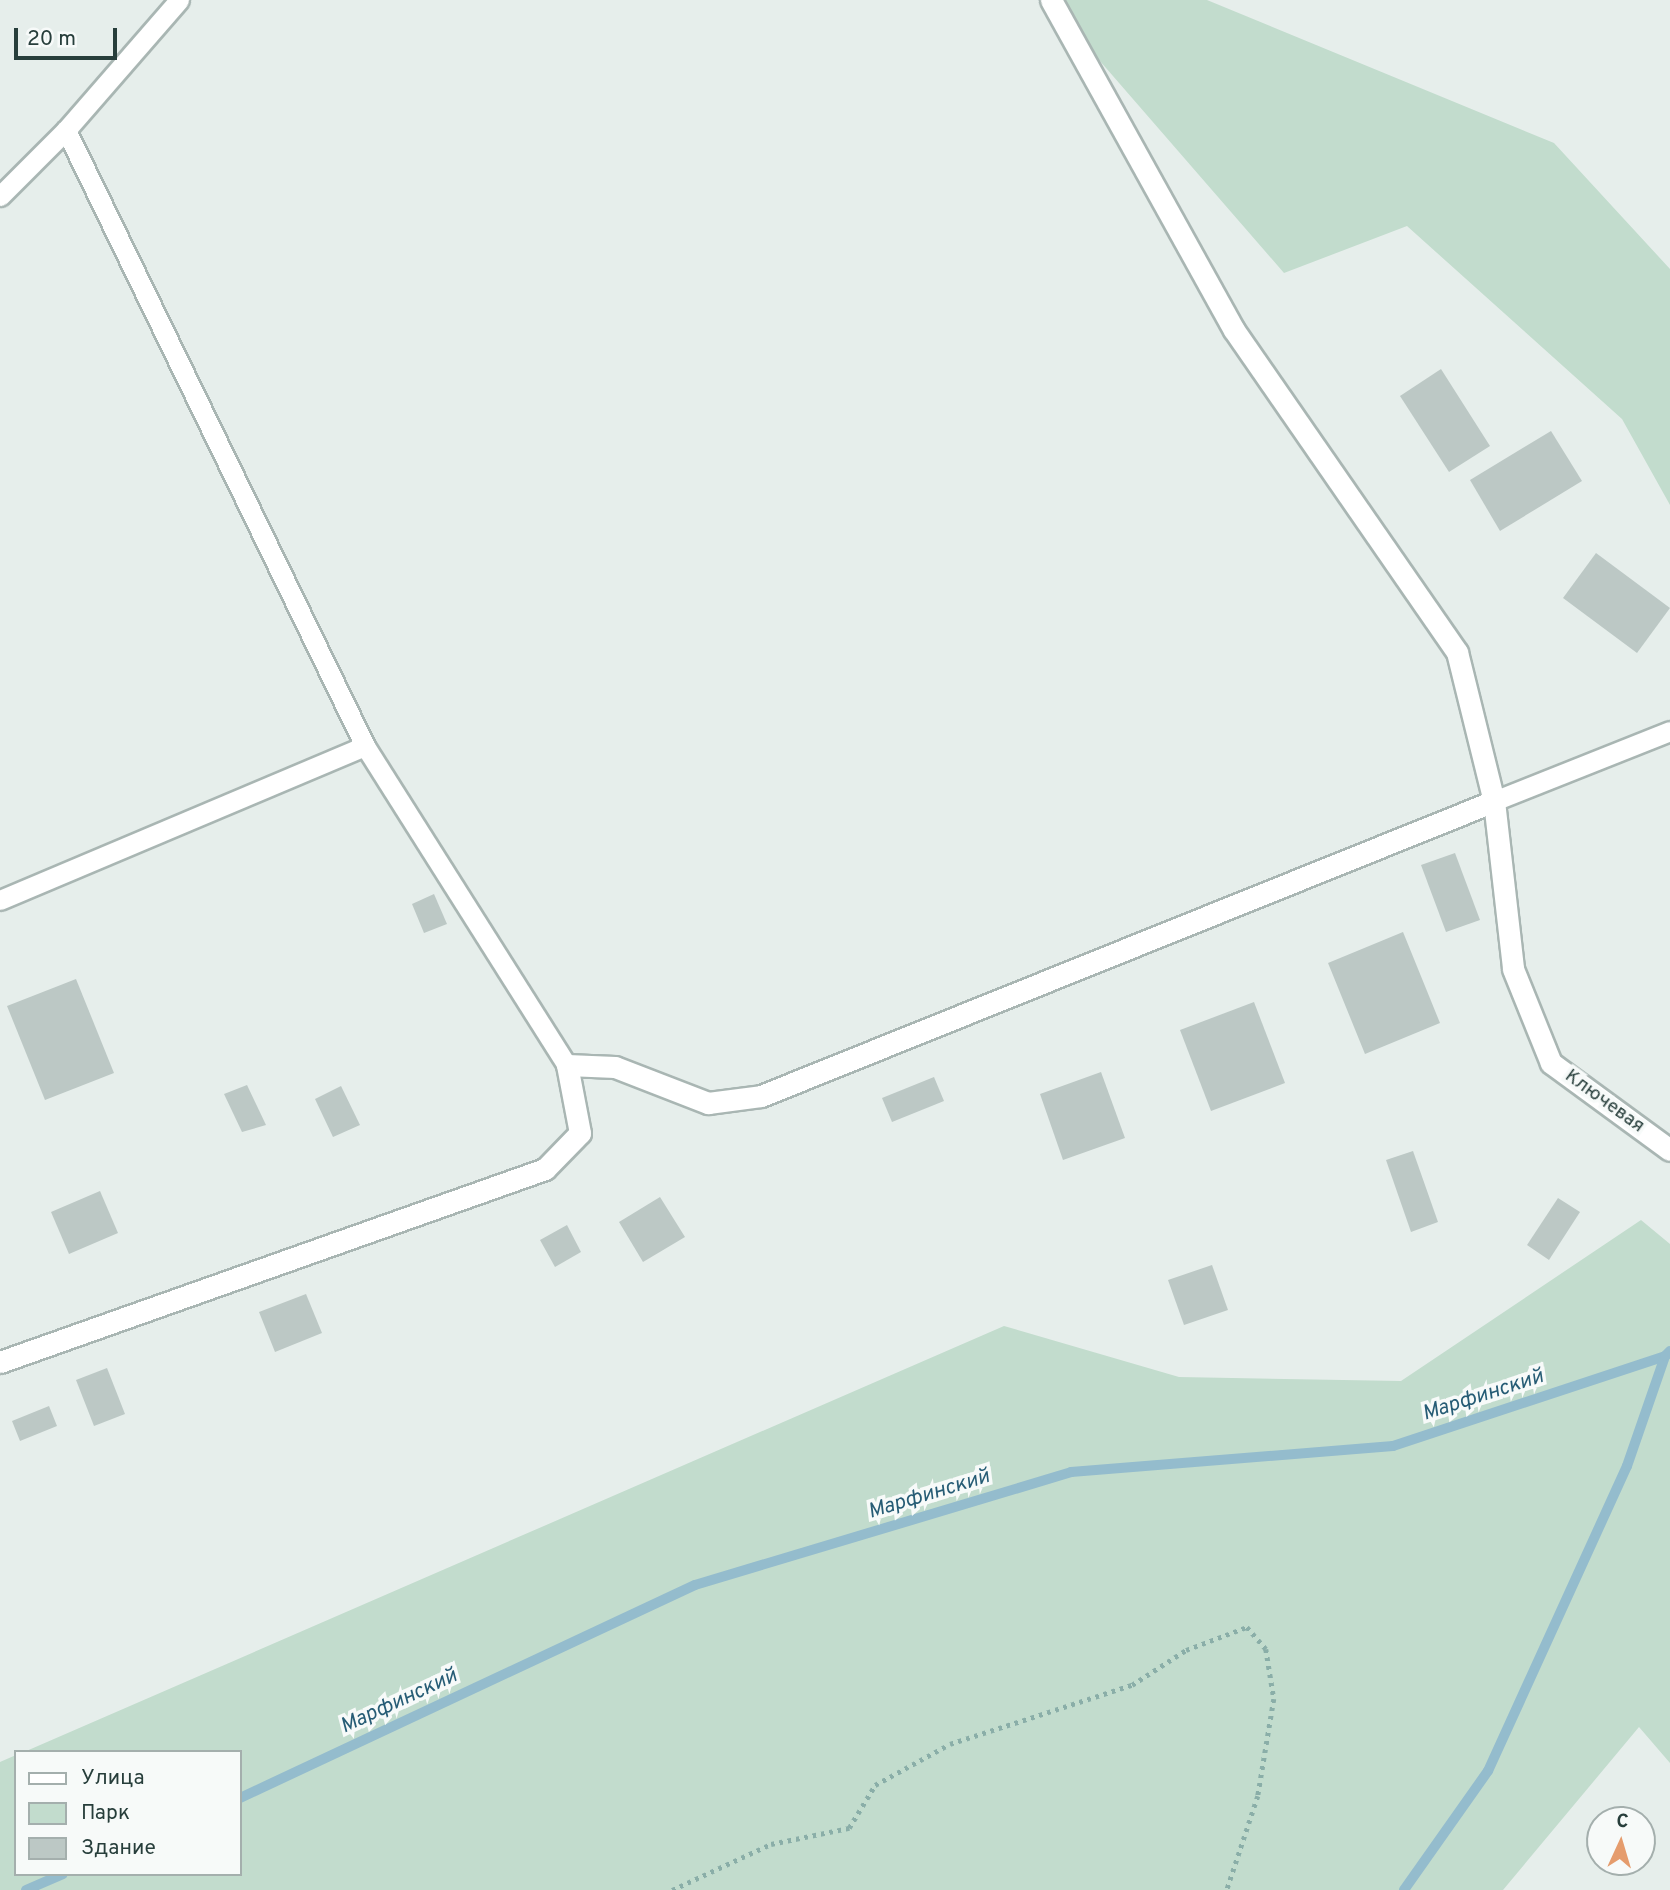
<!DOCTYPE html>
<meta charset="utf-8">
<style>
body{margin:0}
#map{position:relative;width:1670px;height:1890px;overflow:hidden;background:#e6eeeb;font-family:Overpass,sans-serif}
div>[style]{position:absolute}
.green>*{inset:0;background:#c2dccd}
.stream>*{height:10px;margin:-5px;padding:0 5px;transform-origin:5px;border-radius:5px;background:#94bccd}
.building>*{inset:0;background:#bcc8c5}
.path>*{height:4.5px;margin-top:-2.25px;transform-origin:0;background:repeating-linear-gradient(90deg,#8aaea8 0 3.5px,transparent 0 8.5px)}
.roads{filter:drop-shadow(2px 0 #a9b6b3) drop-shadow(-2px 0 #a9b6b3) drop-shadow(0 2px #a9b6b3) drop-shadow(0 -2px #a9b6b3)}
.service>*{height:19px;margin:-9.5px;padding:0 9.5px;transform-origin:9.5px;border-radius:9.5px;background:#fff}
.minor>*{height:21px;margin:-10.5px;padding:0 10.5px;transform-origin:10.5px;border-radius:10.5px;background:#fff}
span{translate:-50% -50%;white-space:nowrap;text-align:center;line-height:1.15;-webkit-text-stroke:7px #f7faf9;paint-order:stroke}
.street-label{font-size:19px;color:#273e3b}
.water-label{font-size:21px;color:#265c75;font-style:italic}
.legend{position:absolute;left:14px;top:1750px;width:228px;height:126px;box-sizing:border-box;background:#f7faf9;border:2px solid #a4afad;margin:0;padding:9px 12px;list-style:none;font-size:21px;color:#273e3b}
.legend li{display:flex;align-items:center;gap:14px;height:35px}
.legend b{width:35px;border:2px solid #a4afad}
.north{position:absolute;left:1586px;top:1806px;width:70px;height:70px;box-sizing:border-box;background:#f7faf9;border:2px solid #a4afad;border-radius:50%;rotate:4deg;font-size:19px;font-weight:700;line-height:28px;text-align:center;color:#273e3b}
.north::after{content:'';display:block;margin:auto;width:24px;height:32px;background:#e59c6d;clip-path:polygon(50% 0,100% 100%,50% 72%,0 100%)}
.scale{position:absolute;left:14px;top:28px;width:103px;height:32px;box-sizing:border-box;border:4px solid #273e3b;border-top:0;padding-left:9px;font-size:21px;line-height:24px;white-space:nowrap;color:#273e3b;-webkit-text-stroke:5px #f7faf9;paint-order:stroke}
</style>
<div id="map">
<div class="green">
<i style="clip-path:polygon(1047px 0,1207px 0,1554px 143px,1670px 269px,1670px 505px,1622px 419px,1407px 226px,1284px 273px)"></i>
<i style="clip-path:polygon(1641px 1220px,1670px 1244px,1670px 1763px,1639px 1727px,1503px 1890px,0 1890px,0 1762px,16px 1755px,16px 1874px,240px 1874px,240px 1752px,24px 1752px,1004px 1326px,1179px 1377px,1401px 1381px)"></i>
</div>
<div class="stream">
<i style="left:240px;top:1798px;width:502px;rotate:-25.09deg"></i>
<i style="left:695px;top:1585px;width:393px;rotate:-16.7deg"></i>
<i style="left:1071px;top:1472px;width:323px;rotate:-4.6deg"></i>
<i style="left:1393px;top:1446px;width:287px;rotate:-18.3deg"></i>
<i style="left:26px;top:1890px;width:40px;rotate:-23.4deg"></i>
<i style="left:1404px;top:1890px;width:146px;rotate:-54.8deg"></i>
<i style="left:1488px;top:1771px;width:335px;rotate:-65.5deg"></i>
<i style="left:1627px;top:1466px;width:116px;rotate:-70.9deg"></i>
<i style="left:1665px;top:1356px;width:7px;rotate:-45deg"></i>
</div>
<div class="building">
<i style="clip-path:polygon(1441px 369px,1490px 446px,1449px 472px,1400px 396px)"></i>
<i style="clip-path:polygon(1551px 431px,1582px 481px,1500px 531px,1470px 480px)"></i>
<i style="clip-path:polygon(1596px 553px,1670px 608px,1637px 653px,1563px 598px)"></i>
<i style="clip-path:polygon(1455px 853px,1480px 920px,1446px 932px,1421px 865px)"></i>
<i style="clip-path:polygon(434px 894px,447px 924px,424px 933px,412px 904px)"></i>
<i style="clip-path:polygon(1403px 932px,1440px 1023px,1365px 1054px,1328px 963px)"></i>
<i style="clip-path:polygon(76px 979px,114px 1073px,45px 1100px,7px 1006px)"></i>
<i style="clip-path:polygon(1254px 1002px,1285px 1083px,1211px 1111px,1180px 1030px)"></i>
<i style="clip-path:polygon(1101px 1072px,1125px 1138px,1063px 1160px,1040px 1094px)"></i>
<i style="clip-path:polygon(934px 1077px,944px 1101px,892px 1122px,882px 1098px)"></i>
<i style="clip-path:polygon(247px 1085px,266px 1125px,242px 1132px,224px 1094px)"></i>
<i style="clip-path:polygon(341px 1086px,360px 1125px,333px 1137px,315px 1099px)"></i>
<i style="clip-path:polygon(1413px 1151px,1438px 1222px,1411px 1232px,1386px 1160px)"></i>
<i style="clip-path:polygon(100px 1191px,118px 1233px,69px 1254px,51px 1212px)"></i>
<i style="clip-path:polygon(660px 1197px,685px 1237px,643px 1262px,619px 1222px)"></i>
<i style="clip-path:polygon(1558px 1198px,1580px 1212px,1549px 1260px,1527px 1245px)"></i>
<i style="clip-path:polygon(567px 1225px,581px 1252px,555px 1267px,540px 1240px)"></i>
<i style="clip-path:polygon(1212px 1265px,1228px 1310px,1184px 1325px,1168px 1280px)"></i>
<i style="clip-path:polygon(306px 1294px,322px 1333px,275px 1352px,259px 1312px)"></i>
<i style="clip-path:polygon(107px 1368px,125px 1414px,94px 1426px,76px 1380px)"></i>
<i style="clip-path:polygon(49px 1406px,57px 1426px,20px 1441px,12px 1421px)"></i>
</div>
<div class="path">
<i style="left:672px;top:1890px;width:109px;rotate:-24.9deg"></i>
<i style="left:771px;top:1844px;width:80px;rotate:-11.6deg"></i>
<i style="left:849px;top:1828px;width:50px;rotate:-58.8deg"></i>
<i style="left:875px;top:1785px;width:85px;rotate:-28.7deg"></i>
<i style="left:950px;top:1744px;width:191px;rotate:-18deg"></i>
<i style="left:1132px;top:1685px;width:64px;rotate:-32.9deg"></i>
<i style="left:1186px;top:1650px;width:65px;rotate:-20.7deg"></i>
<i style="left:1247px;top:1627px;width:29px;rotate:49deg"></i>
<i style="left:1266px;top:1649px;width:51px;rotate:80.9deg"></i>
<i style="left:1274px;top:1699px;width:98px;rotate:99.4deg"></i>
<i style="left:1258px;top:1796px;width:99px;rotate:108.3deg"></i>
</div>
<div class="roads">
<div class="service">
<i style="left:66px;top:130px;width:685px;rotate:64.11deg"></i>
<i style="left:0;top:196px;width:93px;rotate:-45deg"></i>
<i style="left:66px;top:130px;width:172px;rotate:-49deg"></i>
<i style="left:1494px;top:801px;width:189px;rotate:-21.7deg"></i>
<i style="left:0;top:900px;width:396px;rotate:-22.9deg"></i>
<i style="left:365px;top:746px;width:378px;rotate:57.7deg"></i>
</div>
<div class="minor">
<i style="left:1051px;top:0;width:377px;rotate:61deg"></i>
<i style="left:1234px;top:330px;width:392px;rotate:55.3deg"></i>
<i style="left:1457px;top:652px;width:154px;rotate:76.1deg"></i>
<i style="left:1494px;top:801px;width:169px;rotate:83.5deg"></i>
<i style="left:1513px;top:969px;width:101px;rotate:68deg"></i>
<i style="left:1551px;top:1063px;width:147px;rotate:36.2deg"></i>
<i style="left:0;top:1362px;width:578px;rotate:-19.5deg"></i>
<i style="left:545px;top:1169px;width:50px;rotate:-45.8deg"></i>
<i style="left:580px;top:1133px;width:69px;rotate:-100.8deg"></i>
<i style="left:567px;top:1065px;width:48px;rotate:2.4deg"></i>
<i style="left:615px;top:1067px;width:100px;rotate:21.2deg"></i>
<i style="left:708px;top:1103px;width:53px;rotate:-7.5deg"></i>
<i style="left:761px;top:1096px;width:790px;rotate:-21.92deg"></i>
</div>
</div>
<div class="street-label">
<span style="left:1604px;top:1102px;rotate:36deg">Ключевая</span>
</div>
<div class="water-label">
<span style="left:1483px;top:1396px;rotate:-18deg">Марфинский</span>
<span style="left:929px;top:1495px;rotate:-17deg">Марфинский</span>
<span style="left:399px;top:1702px;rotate:-25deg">Марфинский</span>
</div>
<ul class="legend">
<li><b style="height:9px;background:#fff"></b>Улица</li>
<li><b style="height:19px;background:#c2dccd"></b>Парк</li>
<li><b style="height:19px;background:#bcc8c5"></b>Здание</li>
</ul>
<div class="north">С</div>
<div class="scale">20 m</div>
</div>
